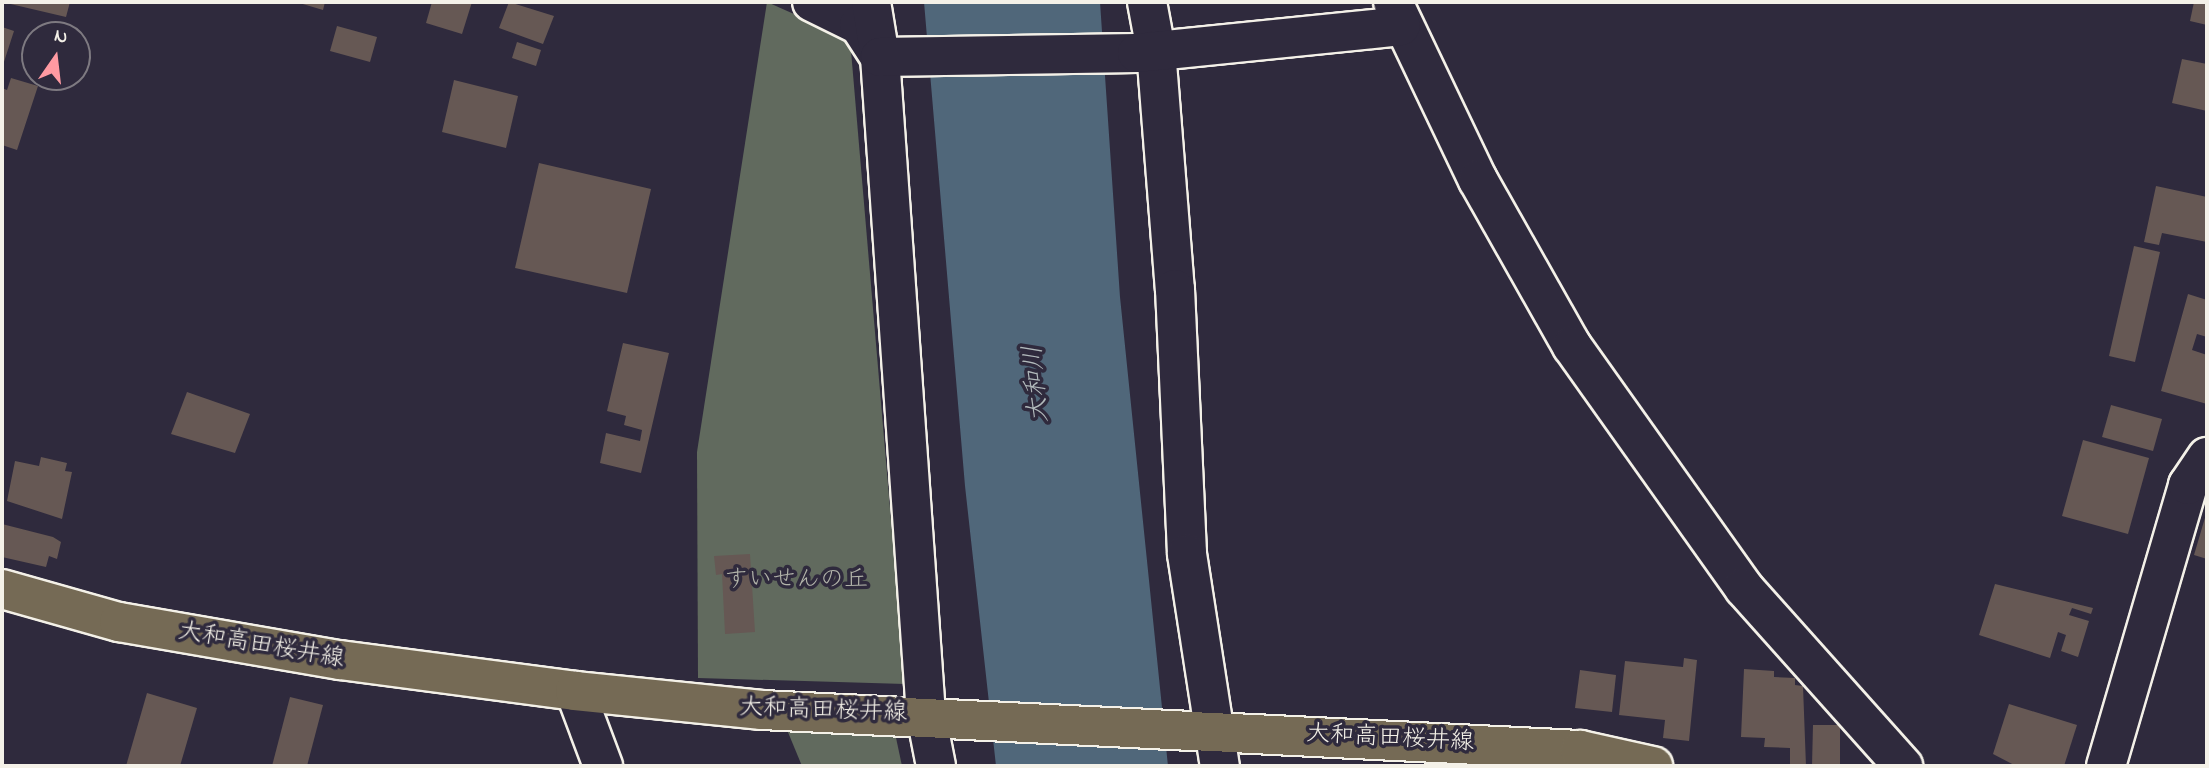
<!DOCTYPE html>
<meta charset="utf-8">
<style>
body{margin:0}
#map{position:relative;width:2209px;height:768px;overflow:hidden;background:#2f2a3d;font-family:"Indie Flower","Klee One",sans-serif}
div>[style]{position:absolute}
.green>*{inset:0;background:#616a5e}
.water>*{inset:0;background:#50677a}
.building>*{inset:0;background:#665854}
.roads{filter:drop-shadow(2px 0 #f4f1e8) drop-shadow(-2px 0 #f4f1e8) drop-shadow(0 2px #f4f1e8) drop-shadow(0 -2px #f4f1e8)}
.minor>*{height:38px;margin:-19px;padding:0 19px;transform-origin:19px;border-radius:19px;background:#2f2a3d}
.major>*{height:38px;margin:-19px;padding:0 19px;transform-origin:19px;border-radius:19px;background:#756a55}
span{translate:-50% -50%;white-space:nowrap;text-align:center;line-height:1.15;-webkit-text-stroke:7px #2f2a3d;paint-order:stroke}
.park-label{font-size:24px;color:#b2b4aa}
.street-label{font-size:24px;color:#f4f1e8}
.water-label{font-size:26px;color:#b2babc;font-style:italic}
.frame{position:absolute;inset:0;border:4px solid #f4f1e8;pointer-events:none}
.north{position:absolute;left:21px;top:21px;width:70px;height:70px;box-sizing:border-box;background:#2f2a3d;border:2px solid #7e7a81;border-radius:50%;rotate:14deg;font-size:19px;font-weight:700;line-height:28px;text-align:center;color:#f4f1e8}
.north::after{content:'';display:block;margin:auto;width:24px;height:32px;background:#ff9aa2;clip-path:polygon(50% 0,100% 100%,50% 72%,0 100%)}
</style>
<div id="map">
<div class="green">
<i style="clip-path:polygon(767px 2px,850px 39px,905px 684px,698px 678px,697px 452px)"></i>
<i style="clip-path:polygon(785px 725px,895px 733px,902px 766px,802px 766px)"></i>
</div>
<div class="water">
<i style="clip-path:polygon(924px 2px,1100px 2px,1120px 297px,1168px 766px,996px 766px,965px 486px)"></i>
</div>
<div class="building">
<i style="clip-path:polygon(2px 2px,70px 2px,66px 17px)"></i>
<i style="clip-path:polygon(296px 2px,325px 2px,323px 10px)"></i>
<i style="clip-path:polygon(432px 2px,472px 2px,462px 34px,426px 23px)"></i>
<i style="clip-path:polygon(509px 2px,554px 16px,543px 44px,499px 28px)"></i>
<i style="clip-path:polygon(2194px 2px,2207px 2px,2207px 25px,2190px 21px)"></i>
<i style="clip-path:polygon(337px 26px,377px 37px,370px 62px,330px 51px)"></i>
<i style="clip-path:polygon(2px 27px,14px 31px,2px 68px)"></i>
<i style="clip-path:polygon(517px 42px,541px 50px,536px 66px,512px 58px)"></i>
<i style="clip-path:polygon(2182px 59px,2207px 64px,2207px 111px,2172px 103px)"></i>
<i style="clip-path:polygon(11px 78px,38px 86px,17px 150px,2px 145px,2px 88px,7px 90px)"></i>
<i style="clip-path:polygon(454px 80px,518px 96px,506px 148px,442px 132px)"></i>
<i style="clip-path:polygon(539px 163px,651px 189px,627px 293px,515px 268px)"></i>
<i style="clip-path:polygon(2156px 186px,2207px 197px,2207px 242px,2162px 233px,2159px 245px,2144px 242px)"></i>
<i style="clip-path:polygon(2134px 246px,2160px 252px,2135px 362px,2109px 356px)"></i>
<i style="clip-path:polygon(2188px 294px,2207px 300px,2207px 337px,2197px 334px,2192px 350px,2207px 355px,2207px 404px,2161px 391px)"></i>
<i style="clip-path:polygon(623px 343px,669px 353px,641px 473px,600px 463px,606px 433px,640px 441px,642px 430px,624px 425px,626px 416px,607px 411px)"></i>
<i style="clip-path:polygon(187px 392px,250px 414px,235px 453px,171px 434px)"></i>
<i style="clip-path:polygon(2111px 405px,2162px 419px,2153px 451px,2102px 437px)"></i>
<i style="clip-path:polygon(2083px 440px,2149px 458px,2128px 534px,2062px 516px)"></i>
<i style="clip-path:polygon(41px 457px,67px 463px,65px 471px,72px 472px,62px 519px,7px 501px,15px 461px,39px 466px)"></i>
<i style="clip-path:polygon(2207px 511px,2207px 559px,2194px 555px)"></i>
<i style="clip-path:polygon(2px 524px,53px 537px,61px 542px,57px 559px,49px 556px,46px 567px,2px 557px)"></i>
<i style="clip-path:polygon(750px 554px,755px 632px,725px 634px,722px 574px,716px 575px,714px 556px)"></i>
<i style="clip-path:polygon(1995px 584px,2093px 608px,2091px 614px,2072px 608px,2069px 615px,2089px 621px,2078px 657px,2061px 651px,2066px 635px,2058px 632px,2050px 658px,1979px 635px)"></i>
<i style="clip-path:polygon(1684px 658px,1697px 660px,1689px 741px,1663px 738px,1665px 720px,1619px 715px,1625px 661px,1683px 667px)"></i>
<i style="clip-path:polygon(1744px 669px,1774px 671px,1774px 677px,1795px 678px,1795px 685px,1803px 686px,1806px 766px,1790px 766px,1790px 748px,1764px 747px,1765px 738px,1741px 737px)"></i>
<i style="clip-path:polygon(1580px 670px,1616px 675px,1612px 712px,1575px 708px)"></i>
<i style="clip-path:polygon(147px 693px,197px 708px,180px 766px,126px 766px)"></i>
<i style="clip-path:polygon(290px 697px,323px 705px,307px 766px,272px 766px)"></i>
<i style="clip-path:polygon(2009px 704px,2077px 725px,2064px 766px,2016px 766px,1993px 754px)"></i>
<i style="clip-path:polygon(1813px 725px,1840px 725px,1840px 766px,1812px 766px)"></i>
</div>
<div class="roads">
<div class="minor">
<i style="left:812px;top:2px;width:52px;rotate:26.1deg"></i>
<i style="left:859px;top:25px;width:38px;rotate:57deg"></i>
<i style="left:871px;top:2px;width:56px;rotate:80.7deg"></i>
<i style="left:880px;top:57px;width:660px;rotate:86deg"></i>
<i style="left:926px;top:715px;width:52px;rotate:78.9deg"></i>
<i style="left:1147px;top:2px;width:49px;rotate:79.4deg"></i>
<i style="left:1156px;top:50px;width:240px;rotate:85.5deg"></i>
<i style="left:1175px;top:289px;width:265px;rotate:87.4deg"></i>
<i style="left:1187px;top:554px;width:215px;rotate:81.2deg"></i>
<i style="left:1393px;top:2px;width:197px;rotate:64.5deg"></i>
<i style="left:1478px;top:180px;width:191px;rotate:60.5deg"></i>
<i style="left:1572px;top:346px;width:297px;rotate:54.6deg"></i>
<i style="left:1744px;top:588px;width:239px;rotate:48.2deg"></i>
<i style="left:880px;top:57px;width:257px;rotate:-0.9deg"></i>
<i style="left:1137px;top:53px;width:265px;rotate:-5.8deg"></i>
<i style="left:575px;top:691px;width:80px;rotate:69.5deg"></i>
<i style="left:2106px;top:766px;width:293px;rotate:-73.7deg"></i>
<i style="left:2188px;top:485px;width:34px;rotate:-56deg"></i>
</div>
<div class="major">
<i style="left:2px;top:589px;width:122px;rotate:15.8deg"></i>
<i style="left:119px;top:622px;width:224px;rotate:9.8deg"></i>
<i style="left:340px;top:660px;width:237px;rotate:7.5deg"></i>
<i style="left:575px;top:691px;width:188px;rotate:5.8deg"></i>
<i style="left:762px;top:710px;width:819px;rotate:2.8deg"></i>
<i style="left:1580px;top:750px;width:75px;rotate:12.4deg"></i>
</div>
</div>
<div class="park-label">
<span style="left:796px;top:581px">すいせんの丘</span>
</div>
<div class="street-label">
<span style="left:261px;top:646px;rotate:10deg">大和高田桜井線</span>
<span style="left:823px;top:711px;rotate:2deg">大和高田桜井線</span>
<span style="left:1390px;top:739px;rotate:3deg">大和高田桜井線</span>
</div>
<div class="water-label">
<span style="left:1038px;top:384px;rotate:-95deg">大和川</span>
</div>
<div class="frame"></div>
<div class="north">N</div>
</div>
